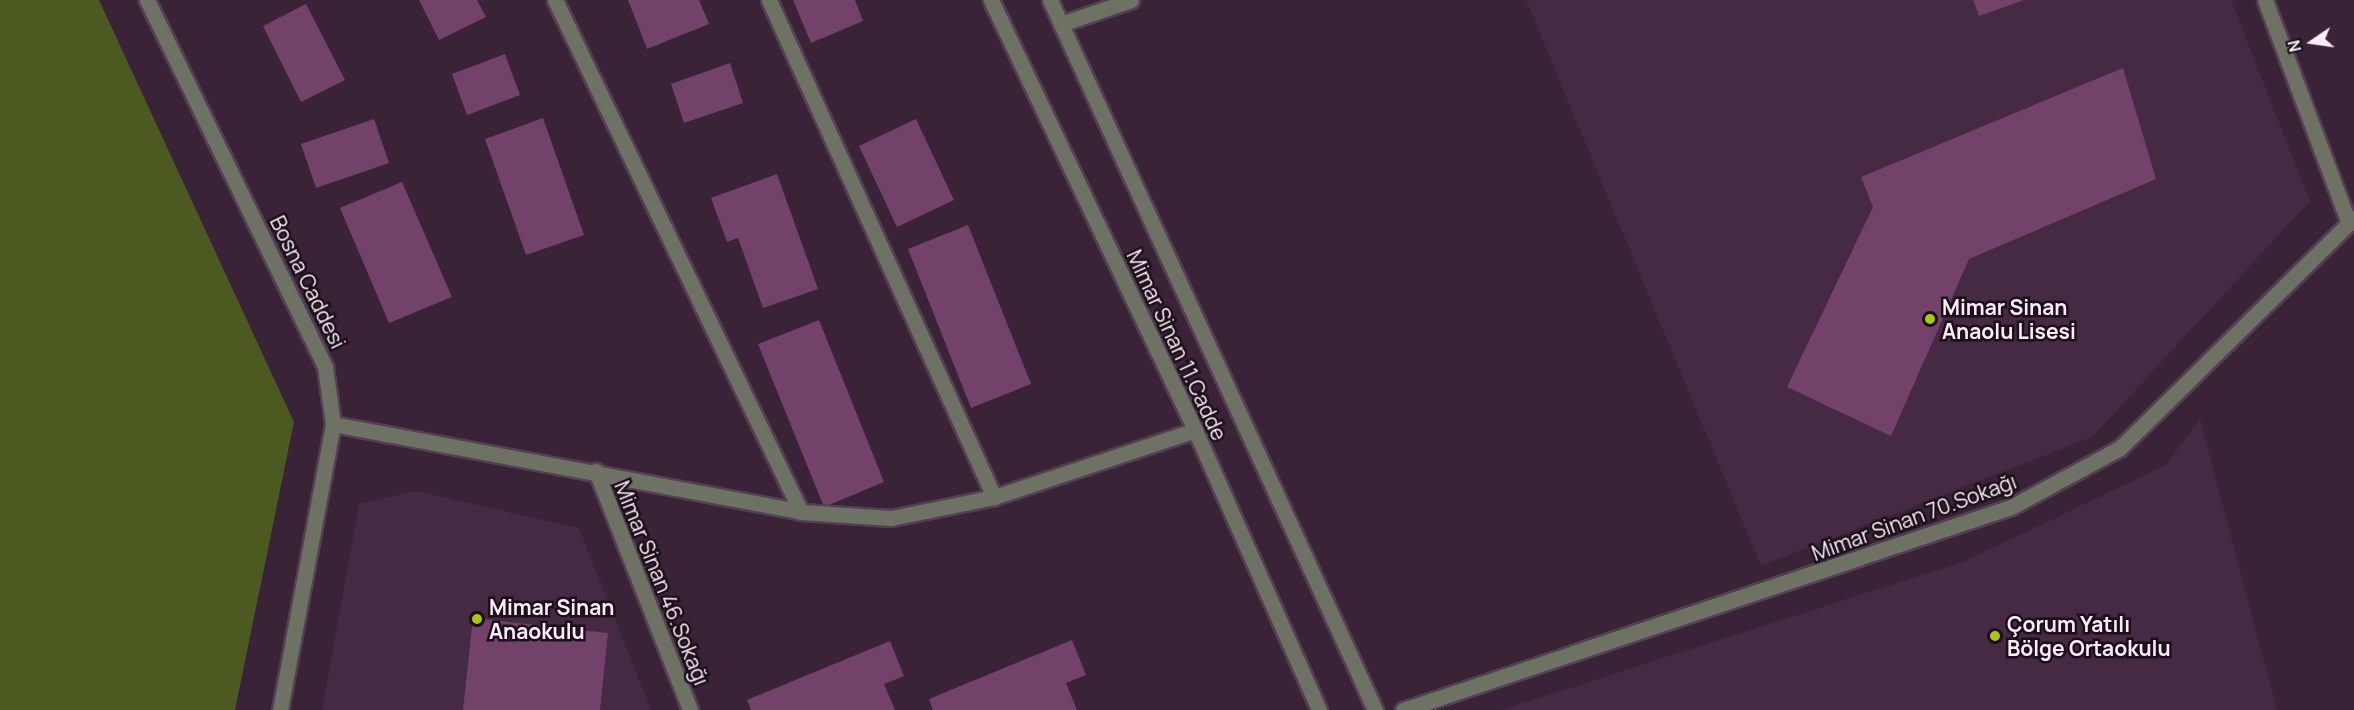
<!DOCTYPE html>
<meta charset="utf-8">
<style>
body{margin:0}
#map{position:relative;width:2354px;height:710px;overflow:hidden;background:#3a2337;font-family:Manrope,sans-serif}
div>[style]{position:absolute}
.built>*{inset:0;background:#462942}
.green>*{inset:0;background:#4c5921}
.building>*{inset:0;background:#72426b}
.roads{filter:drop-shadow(2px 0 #553f52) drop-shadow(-2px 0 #553f52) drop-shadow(0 2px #553f52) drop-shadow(0 -2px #553f52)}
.minor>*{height:15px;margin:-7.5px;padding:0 7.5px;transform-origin:7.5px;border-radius:7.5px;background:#6e7264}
.tertiary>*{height:15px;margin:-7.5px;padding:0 7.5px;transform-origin:7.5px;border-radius:7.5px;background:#6e7264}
.dots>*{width:16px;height:16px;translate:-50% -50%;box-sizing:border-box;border:3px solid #1b1019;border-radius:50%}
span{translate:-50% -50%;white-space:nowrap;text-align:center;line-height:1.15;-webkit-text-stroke:5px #1b1019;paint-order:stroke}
.street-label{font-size:21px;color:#fcecf9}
.poi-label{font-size:21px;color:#fcecf9;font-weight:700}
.left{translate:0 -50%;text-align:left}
.north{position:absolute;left:2282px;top:12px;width:60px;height:60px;-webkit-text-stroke:4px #1b1019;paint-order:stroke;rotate:257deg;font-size:16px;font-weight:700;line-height:24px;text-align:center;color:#fcecf9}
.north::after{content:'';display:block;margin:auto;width:21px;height:27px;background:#fcecf9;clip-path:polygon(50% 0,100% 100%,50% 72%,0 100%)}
</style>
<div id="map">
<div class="built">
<i style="clip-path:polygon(1526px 0,2231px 0,2310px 201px,2092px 437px,1761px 566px)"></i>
<i style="clip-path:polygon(2200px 419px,2277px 710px,1501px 710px,1963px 562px,2166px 465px)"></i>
<i style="clip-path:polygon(416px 491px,579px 528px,651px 710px,322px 710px,359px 504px)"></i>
</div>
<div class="green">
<i style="clip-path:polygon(0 0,99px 0,294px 422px,235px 710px,0 710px)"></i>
</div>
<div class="building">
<i style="clip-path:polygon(419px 0,477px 0,486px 17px,439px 40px)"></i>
<i style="clip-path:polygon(628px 0,699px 0,709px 24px,647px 49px)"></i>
<i style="clip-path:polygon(793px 0,855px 0,863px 21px,811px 43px)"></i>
<i style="clip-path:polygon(1973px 0,2024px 0,1979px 16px)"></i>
<i style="clip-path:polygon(306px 4px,345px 80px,301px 102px,263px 26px)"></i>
<i style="clip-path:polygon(505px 54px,520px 95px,467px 115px,452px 74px)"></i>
<i style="clip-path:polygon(730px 63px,743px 103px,684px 123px,671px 84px)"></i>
<i style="clip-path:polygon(2123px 68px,2156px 179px,1969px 259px,1891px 436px,1787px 387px,1873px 207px,1861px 177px)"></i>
<i style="clip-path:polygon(543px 118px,584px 235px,526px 255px,485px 139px)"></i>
<i style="clip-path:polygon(374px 119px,389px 163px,316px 188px,301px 144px)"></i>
<i style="clip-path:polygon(916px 119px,954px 200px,897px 227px,859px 146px)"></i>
<i style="clip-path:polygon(777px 174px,818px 289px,763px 308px,738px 238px,727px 242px,711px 198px)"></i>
<i style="clip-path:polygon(402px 182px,452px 297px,389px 323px,340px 208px)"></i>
<i style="clip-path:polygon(968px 225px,1031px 384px,971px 408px,908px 249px)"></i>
<i style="clip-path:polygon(819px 320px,884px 482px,824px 507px,758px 344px)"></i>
<i style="clip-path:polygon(473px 618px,608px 633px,600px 710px,463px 710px)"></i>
<i style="clip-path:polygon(1072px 640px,1086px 675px,1066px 683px,1077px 710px,933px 710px,929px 699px)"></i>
<i style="clip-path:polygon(890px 641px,904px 676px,884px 684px,895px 710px,751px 710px,747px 700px)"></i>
</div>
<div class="roads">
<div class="minor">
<i style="left:555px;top:0;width:568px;rotate:64.34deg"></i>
<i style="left:769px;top:0;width:546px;rotate:65.64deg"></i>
<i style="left:2265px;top:0;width:239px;rotate:69.4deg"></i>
<i style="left:1061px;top:24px;width:74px;rotate:-18.9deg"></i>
<i style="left:333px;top:424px;width:476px;rotate:10.6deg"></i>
<i style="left:801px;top:512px;width:90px;rotate:3.8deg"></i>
<i style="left:891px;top:518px;width:105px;rotate:-11.5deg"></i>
<i style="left:994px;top:497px;width:212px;rotate:-18.4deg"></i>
<i style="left:596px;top:471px;width:257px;rotate:68.5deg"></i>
<i style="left:1403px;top:710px;width:641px;rotate:-18.46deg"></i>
<i style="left:2011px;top:507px;width:124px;rotate:-28.4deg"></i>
<i style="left:2120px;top:448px;width:328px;rotate:-44.5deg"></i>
</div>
<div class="tertiary">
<i style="left:147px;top:0;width:408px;rotate:64.1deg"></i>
<i style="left:325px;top:367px;width:58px;rotate:82deg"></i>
<i style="left:333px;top:424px;width:291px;rotate:100.5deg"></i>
<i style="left:991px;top:0;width:476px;rotate:64.6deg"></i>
<i style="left:1195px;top:430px;width:306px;rotate:66.1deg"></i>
<i style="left:1050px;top:0;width:781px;rotate:65.4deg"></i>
</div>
</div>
<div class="dots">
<i style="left:1930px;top:319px;background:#a9c71b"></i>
<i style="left:477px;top:619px;background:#a9c71b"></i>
<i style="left:1995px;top:636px;background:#a9c71b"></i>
</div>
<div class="street-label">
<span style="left:308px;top:282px;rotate:64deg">Bosna Caddesi</span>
<span style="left:1177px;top:345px;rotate:65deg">Mimar Sinan 11.Cadde</span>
<span style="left:1914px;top:517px;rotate:-20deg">Mimar Sinan 70.Sokağı</span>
<span style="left:662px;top:583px;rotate:68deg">Mimar Sinan 46.Sokağı</span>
</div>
<div class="poi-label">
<span class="left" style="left:1942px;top:319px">Mimar Sinan<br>Anaolu Lisesi</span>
<span class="left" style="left:489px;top:619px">Mimar Sinan<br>Anaokulu</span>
<span class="left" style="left:2007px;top:636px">Çorum Yatılı<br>Bölge Ortaokulu</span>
</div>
<div class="north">N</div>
</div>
